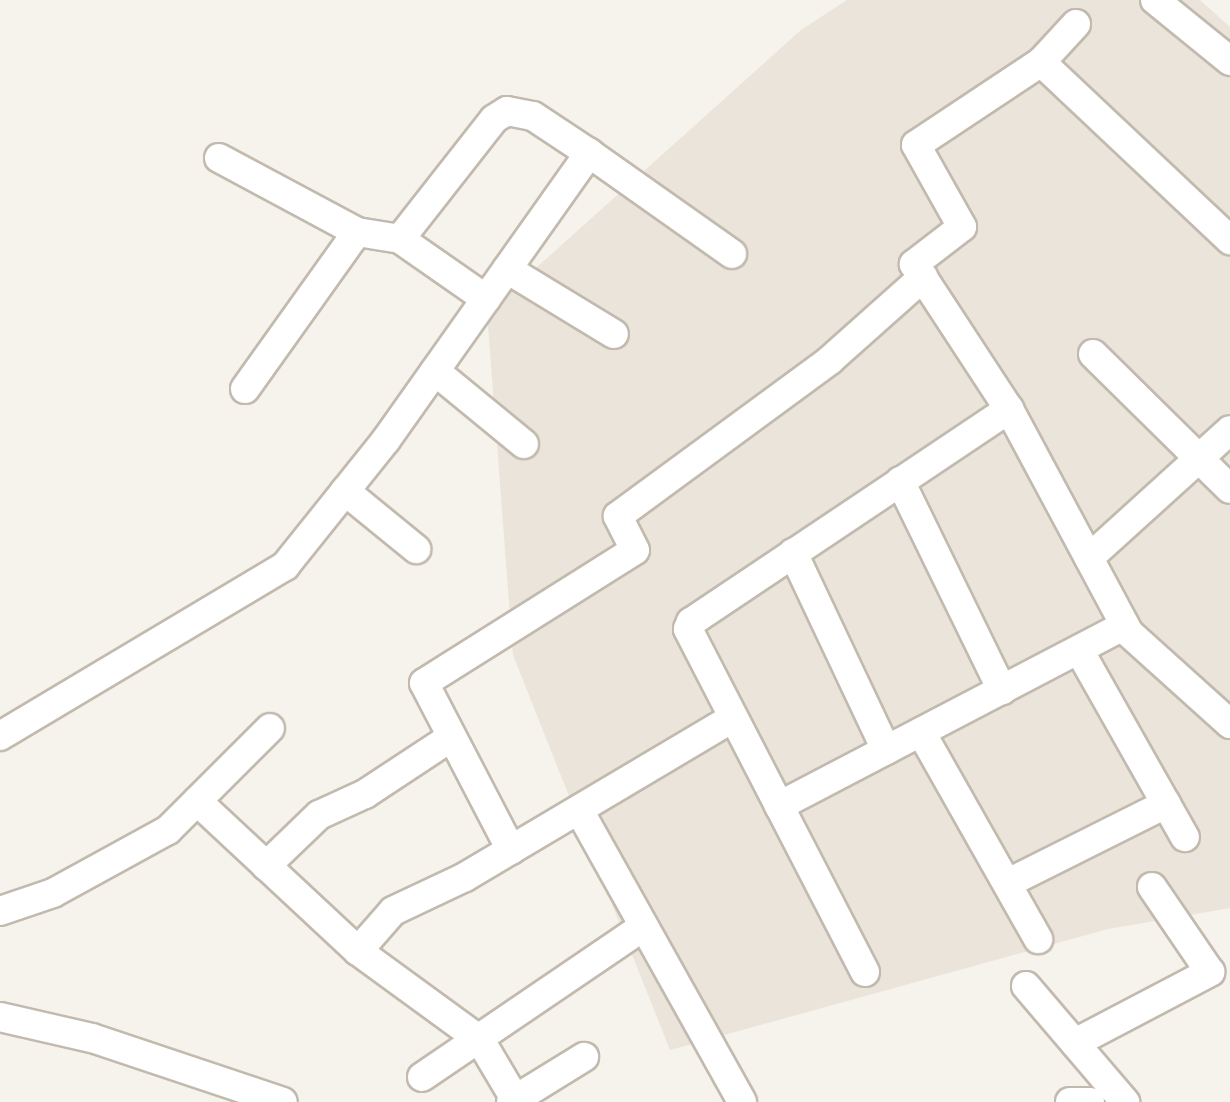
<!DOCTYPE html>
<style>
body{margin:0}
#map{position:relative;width:1230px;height:1102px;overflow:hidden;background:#f6f2ec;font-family:Ubuntu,sans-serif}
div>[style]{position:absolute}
.residential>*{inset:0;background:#eae4da}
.roads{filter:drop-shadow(2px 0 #c2baae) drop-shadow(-2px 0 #c2baae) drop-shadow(0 2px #c2baae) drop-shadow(0 -2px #c2baae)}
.minor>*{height:28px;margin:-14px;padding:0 14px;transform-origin:14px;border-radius:14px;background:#fff}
span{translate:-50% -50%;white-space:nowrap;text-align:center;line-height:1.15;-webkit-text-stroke:8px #fff;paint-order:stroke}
</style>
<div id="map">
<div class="residential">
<i style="clip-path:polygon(847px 0,1200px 0,1230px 27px,1230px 908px,1108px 929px,670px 1050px,513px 655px,487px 312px,801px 30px)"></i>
</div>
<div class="roads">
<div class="minor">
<i style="left:1155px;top:0;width:97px;rotate:39.1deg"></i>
<i style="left:1076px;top:24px;width:52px;rotate:132.6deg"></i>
<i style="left:1041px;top:62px;width:150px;rotate:146.4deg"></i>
<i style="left:916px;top:145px;width:94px;rotate:60.7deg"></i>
<i style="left:962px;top:227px;width:61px;rotate:142.4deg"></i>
<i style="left:914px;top:264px;width:173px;rotate:56.8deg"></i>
<i style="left:1009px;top:409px;width:254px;rotate:61.8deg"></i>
<i style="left:1129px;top:633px;width:136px;rotate:42deg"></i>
<i style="left:1041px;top:62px;width:260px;rotate:43.3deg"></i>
<i style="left:219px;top:158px;width:157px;rotate:28.2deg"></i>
<i style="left:357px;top:232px;width:44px;rotate:9.2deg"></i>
<i style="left:400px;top:239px;width:105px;rotate:34.9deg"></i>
<i style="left:400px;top:239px;width:152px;rotate:-51.9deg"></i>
<i style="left:494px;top:119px;width:15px;rotate:-32deg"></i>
<i style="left:507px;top:111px;width:26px;rotate:11deg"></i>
<i style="left:533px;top:116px;width:67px;rotate:33.5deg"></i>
<i style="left:507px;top:269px;width:125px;rotate:31.3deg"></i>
<i style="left:1093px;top:354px;width:192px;rotate:44.6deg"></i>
<i style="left:435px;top:371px;width:115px;rotate:39.4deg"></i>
<i style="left:245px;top:389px;width:193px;rotate:-54.5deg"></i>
<i style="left:900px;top:481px;width:233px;rotate:64deg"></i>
<i style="left:345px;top:491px;width:92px;rotate:39.2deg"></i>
<i style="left:793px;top:553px;width:218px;rotate:64.7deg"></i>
<i style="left:1089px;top:558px;width:190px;rotate:-42.2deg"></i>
<i style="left:1079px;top:650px;width:215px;rotate:60.5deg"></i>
<i style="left:921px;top:732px;width:238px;rotate:60.5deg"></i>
<i style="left:0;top:736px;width:332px;rotate:-30.8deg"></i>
<i style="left:285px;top:566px;width:161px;rotate:-51.3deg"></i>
<i style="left:386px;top:440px;width:352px;rotate:-54.7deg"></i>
<i style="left:589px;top:153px;width:175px;rotate:35.2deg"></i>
<i style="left:197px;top:801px;width:220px;rotate:43deg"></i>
<i style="left:358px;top:951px;width:151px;rotate:36.1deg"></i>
<i style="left:480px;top:1040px;width:69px;rotate:59.3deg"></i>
<i style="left:779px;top:806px;width:390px;rotate:-27.6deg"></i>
<i style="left:579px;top:810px;width:334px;rotate:60.8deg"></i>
<i style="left:511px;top:850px;width:188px;rotate:-117.5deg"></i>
<i style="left:424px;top:683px;width:249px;rotate:-32.2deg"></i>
<i style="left:635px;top:550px;width:38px;rotate:-117deg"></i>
<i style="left:618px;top:516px;width:263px;rotate:-36.3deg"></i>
<i style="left:830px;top:360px;width:125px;rotate:-41.7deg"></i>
<i style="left:266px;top:866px;width:74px;rotate:-43.9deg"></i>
<i style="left:319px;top:815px;width:51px;rotate:-24.5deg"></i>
<i style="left:365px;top:794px;width:102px;rotate:-33.4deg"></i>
<i style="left:1008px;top:883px;width:177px;rotate:-26.6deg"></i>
<i style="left:0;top:911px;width:56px;rotate:-18.8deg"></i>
<i style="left:53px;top:893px;width:131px;rotate:-28.7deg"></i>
<i style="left:168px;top:830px;width:144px;rotate:-45deg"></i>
<i style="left:358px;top:951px;width:53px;rotate:-48.8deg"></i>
<i style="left:393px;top:911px;width:80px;rotate:-25.3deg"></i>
<i style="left:465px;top:877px;width:312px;rotate:-30.7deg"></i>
<i style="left:865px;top:972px;width:386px;rotate:-117.3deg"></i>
<i style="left:688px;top:629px;width:8px;rotate:-67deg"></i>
<i style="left:691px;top:622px;width:383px;rotate:-33.8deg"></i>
<i style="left:1026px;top:986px;width:153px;rotate:49.5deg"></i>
<i style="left:0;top:1017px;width:94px;rotate:12.9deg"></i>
<i style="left:92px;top:1038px;width:201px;rotate:18.5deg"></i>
<i style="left:1075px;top:1043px;width:153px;rotate:-27.7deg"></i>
<i style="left:1210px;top:972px;width:103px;rotate:-124.3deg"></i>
<i style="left:422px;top:1077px;width:268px;rotate:-34.2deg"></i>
<i style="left:511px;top:1102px;width:86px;rotate:-31.7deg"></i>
<i style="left:1070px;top:1102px;width:20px"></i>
</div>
</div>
</div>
